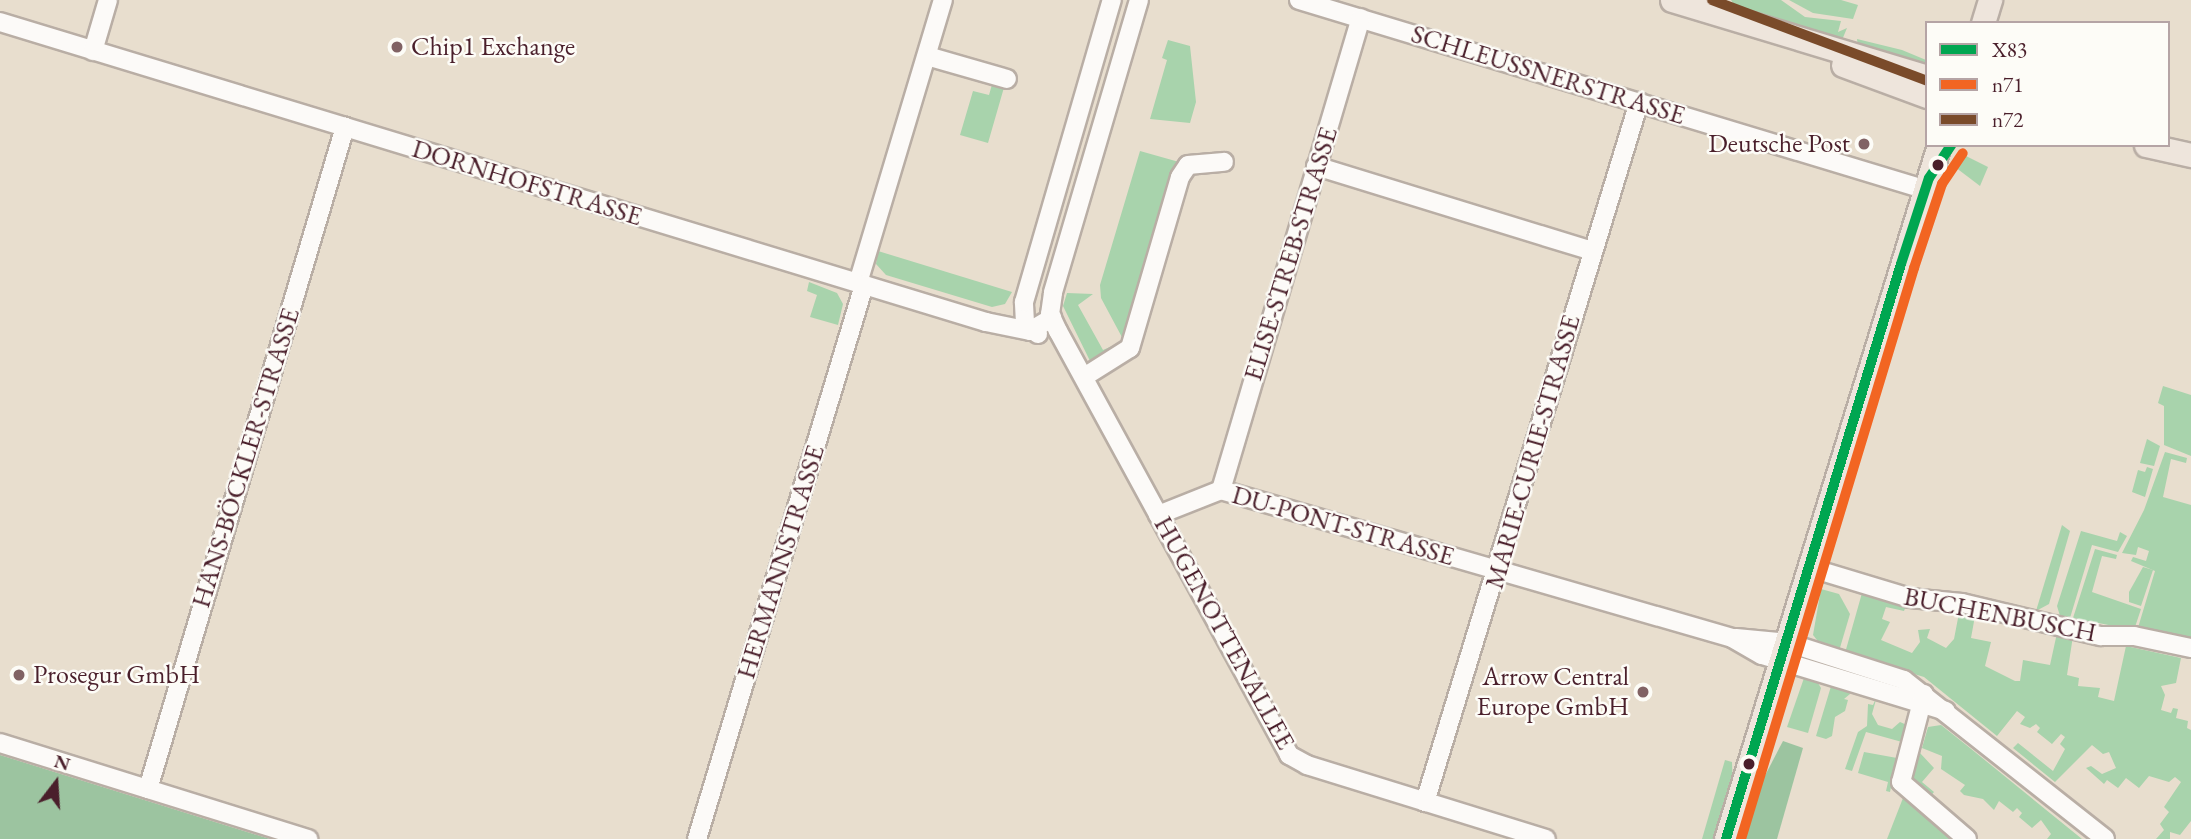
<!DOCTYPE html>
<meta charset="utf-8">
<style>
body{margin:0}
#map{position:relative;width:2191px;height:839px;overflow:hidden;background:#e8dece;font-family:"EB Garamond",serif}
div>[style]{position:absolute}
.green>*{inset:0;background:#a8d3ac}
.forest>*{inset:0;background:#9cc4a0}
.roads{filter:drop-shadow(2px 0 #b9aea5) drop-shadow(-2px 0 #b9aea5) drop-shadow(0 2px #b9aea5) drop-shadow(0 -2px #b9aea5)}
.minor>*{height:18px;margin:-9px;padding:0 9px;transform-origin:9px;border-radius:9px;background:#fcfaf8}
.major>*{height:23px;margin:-11.5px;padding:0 11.5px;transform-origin:11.5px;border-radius:11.5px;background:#eee5dc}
.bus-1>*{height:10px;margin:-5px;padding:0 5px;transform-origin:5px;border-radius:5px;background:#00a651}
.bus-2>*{height:10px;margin:-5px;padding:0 5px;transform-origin:5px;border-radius:5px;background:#f26522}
.bus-3>*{height:10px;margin:-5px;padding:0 5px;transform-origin:5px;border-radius:5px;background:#7a4b2a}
.dots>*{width:19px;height:19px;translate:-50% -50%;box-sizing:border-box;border:4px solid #fdfcf7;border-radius:50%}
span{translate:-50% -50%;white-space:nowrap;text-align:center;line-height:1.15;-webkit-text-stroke:5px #fdfcf7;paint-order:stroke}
.poi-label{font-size:26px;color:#4a1f2b}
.left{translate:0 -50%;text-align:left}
.right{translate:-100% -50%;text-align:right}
.street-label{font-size:26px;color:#4a1f2b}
.legend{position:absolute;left:1925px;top:21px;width:245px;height:126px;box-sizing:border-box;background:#fdfcf7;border:2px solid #b5a4a5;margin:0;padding:9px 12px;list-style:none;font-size:21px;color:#4a1f2b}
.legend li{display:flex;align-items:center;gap:14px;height:35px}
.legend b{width:35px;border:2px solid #b5a4a5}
.north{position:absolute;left:21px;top:748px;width:70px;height:70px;-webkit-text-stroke:5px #fdfcf7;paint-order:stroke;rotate:17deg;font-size:19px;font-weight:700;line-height:28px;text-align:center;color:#4a1f2b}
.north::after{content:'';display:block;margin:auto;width:24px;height:32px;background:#4a1f2b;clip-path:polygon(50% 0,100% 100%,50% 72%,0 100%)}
</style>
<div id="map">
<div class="green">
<i style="clip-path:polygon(1731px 0,1781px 0,1805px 17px,1841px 21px,1838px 32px,1847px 28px,1842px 40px,1738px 11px)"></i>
<i style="clip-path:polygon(1789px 0,1841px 0,1858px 5px,1853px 19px,1813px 13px)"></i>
<i style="clip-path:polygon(1857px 39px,1902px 50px,1926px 60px,1924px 65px,1858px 47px)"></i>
<i style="clip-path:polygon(1168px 40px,1190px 46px,1196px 102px,1190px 123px,1150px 119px,1167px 60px,1162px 58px)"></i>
<i style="clip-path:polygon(993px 81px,1005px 84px,988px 143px,960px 135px,973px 91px,989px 95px)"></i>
<i style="clip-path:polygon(1140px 151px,1179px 162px,1125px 345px,1091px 363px,1063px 306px,1067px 293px,1093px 294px,1078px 305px,1103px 350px,1124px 341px,1101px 298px,1100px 285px)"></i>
<i style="clip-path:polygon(1962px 154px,1988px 167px,1980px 186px,1955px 167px)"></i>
<i style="clip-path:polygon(878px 251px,1012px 292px,1005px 304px,992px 307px,886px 275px,876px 264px)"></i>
<i style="clip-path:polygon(809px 282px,837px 293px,843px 304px,838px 325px,810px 317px,817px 295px,807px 291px)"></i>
<i style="clip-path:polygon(2163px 386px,2191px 395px,2191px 456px,2164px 445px,2164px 406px,2158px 403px)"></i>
<i style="clip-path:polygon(2147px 439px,2160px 446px,2154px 466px,2140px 463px)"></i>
<i style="clip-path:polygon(2165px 452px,2187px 458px,2186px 463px,2171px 459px,2163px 497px,2191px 505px,2191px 642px,2137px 631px,2155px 571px,2131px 561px,2133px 557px,2146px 561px,2149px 551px,2138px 547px,2136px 555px,2122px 553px,2144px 510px)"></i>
<i style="clip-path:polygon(2147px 467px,2153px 469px,2145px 497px,2132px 492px,2138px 470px,2145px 472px)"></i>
<i style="clip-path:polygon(2062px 525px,2070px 531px,2049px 604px,2036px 611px)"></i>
<i style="clip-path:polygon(2081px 531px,2117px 541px,2120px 532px,2127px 536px,2118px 552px,2092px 545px,2070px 618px,2060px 616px,2057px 606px)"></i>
<i style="clip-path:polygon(2095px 549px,2117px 555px,2116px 559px,2102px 556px,2092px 592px,2141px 609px,2134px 630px,2073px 618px)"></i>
<i style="clip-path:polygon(2143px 567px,2153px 570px,2141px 606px,2129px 602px,2129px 592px)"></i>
<i style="clip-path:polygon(1821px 589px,1839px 594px,1850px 614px,1839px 651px,1821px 645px,1813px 635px)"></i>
<i style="clip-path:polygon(1862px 593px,1907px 603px,1904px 611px,1886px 607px,1882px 619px,1890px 622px,1881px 640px,1912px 653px,1920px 642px,1918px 630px,1930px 629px,1927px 638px,1946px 648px,1954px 639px,1959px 613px,1975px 616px,1971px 638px,1991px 642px,1985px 666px,2015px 681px,2020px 681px,2023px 660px,2050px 665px,2057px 633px,2073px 636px,2067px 675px,2079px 678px,2078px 686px,2100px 688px,2098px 697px,2114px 701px,2126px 646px,2181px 658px,2176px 683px,2161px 686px,2165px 695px,2161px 710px,2171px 713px,2173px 708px,2178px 709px,2176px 718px,2188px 721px,2187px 728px,2191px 730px,2191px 821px,2180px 835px,2170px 832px,2170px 839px,2156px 839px,2164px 830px,2160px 824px,2169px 812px,2164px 807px,2181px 782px,2175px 777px,2169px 782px,2149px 776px,2139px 788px,2126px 778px,2118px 788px,2107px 780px,2104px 784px,2086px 768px,2091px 766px,2102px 774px,2116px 768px,2109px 752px,2103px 754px,2092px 745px,2055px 782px,2013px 748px,2018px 743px,2053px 771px,2065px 749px,2060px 744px,2065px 737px,2061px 734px,2052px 744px,2037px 732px,2040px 728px,2036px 724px,2030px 728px,2020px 724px,2025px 717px,2017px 711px,1997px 736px,1924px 677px,1845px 653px)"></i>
<i style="clip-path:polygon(1804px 678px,1815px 678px,1821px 688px,1808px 733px,1787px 727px)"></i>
<i style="clip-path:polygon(1832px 683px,1848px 687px,1850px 694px,1844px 699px,1848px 700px,1845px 711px,1835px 717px,1832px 736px,1826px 739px,1816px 736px)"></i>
<i style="clip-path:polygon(1877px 696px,1872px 714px,1878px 725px,1892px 729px,1900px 722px,1907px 725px,1902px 742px,1866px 732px,1852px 771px,1845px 769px,1858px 732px,1867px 726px,1868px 704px,1873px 705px)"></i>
<i style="clip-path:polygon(1941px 725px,1970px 748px,2082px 839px,2047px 839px,2051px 834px,2041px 820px,2032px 828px,2019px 817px,2022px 813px,2017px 808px,2013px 812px,1999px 801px,1994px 810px,1983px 799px,1964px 795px,1960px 791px,1965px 785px,1941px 769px,1942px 756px,1922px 748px,1928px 727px)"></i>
<i style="clip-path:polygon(1864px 752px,1897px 758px,1890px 792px,1886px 791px,1888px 782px,1858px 773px)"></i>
<i style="clip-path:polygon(1920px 753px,1934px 768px,1922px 782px,1934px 792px,1928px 799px,1912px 780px)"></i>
<i style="clip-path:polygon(1725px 760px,1732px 762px,1733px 790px,1720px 839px,1702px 839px)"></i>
<i style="clip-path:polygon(1903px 798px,1907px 799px,1956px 839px,1887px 839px)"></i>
</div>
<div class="forest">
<i style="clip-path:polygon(1783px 741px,1803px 748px,1777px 839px,1743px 839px,1757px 791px)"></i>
<i style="clip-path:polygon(0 755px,270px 839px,0 839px)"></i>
</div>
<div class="roads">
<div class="minor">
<i style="left:1139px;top:0;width:305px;rotate:106.4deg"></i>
<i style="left:1053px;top:293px;width:21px;rotate:98deg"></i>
<i style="left:1050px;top:314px;width:19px;rotate:65deg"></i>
<i style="left:1058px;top:331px;width:483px;rotate:61.4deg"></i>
<i style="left:1289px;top:755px;width:21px;rotate:29deg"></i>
<i style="left:1307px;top:765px;width:250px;rotate:17.2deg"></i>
<i style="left:1299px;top:0;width:646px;rotate:16.84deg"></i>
<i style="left:0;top:22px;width:1031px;rotate:16.92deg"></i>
<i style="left:986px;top:322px;width:45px;rotate:11.6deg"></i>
<i style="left:1030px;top:331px;width:26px;rotate:-31deg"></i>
<i style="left:93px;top:51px;width:53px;rotate:-73.6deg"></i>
<i style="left:927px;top:56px;width:83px;rotate:16deg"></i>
<i style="left:1316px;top:166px;width:290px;rotate:17.1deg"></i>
<i style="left:858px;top:283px;width:295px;rotate:-73.3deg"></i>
<i style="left:1038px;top:334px;width:17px;rotate:-140deg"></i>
<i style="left:1025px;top:323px;width:21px;rotate:-93deg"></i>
<i style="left:1024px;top:302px;width:315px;rotate:-73.8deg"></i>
<i style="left:1084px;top:377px;width:54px;rotate:-32.2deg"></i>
<i style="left:1130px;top:348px;width:178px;rotate:-73.7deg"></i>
<i style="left:1180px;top:177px;width:14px;rotate:-56deg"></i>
<i style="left:1188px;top:165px;width:36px;rotate:-5deg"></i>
<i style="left:1221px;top:490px;width:492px;rotate:-73.5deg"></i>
<i style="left:1158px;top:515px;width:68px;rotate:-21.6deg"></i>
<i style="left:1221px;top:490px;width:532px;rotate:16.15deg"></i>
<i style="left:1732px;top:638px;width:34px;rotate:30deg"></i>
<i style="left:1762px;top:655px;width:192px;rotate:16.9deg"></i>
<i style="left:1811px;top:568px;width:103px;rotate:16.9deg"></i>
<i style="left:1910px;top:598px;width:52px;rotate:5.5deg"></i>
<i style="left:1962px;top:603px;width:143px;rotate:13.4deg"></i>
<i style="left:2101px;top:636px;width:33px"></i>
<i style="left:2134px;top:636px;width:58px;rotate:11.9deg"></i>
<i style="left:1736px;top:638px;width:53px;rotate:5.4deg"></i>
<i style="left:1789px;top:643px;width:121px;rotate:17.8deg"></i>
<i style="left:1904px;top:680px;width:256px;rotate:38.3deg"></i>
<i style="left:1924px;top:694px;width:91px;rotate:104.6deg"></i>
<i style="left:1901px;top:782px;width:87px;rotate:40.8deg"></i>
<i style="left:0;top:743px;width:323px;rotate:17.3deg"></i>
<i style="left:148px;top:789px;width:691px;rotate:-73.43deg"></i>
<i style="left:1425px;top:802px;width:732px;rotate:-73deg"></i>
<i style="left:697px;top:839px;width:579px;rotate:-73.22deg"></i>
</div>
<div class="major">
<i style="left:1672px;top:0;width:266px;rotate:16.8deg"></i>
<i style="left:1983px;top:23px;width:24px;rotate:-73deg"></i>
<i style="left:1843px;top:65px;width:90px;rotate:20.3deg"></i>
<i style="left:2146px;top:145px;width:46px;rotate:12.5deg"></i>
<i style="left:1726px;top:839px;width:726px;rotate:-72.94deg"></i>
</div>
</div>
<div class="bus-1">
<i style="left:1726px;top:839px;width:601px;rotate:-73.07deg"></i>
<i style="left:1901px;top:264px;width:90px;rotate:-72deg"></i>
<i style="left:1929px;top:178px;width:40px;rotate:-56deg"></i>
</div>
<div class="bus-2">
<i style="left:1741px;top:839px;width:597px;rotate:-73.14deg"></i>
<i style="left:1914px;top:268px;width:89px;rotate:-71.6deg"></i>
<i style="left:1942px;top:184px;width:37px;rotate:-56deg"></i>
</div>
<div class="bus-3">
<i style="left:1712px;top:0;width:230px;rotate:20.6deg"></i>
</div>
<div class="dots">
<i style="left:397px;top:47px;background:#816264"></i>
<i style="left:1864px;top:144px;background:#816264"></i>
<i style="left:1938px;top:165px;background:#4a1f2b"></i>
<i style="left:19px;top:675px;background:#816264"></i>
<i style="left:1643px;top:692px;background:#816264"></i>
<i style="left:1749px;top:764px;background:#4a1f2b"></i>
</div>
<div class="poi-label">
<span class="left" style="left:411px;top:47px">Chip1 Exchange</span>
<span class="right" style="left:1850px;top:144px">Deutsche Post</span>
<span class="left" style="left:33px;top:675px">Prosegur GmbH</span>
<span class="right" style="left:1629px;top:692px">Arrow Central<br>Europe GmbH</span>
</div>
<div class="street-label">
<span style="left:1548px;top:75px;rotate:17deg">SCHLEUSSNERSTRASSE</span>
<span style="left:527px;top:183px;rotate:17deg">DORNHOFSTRASSE</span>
<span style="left:1291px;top:254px;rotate:-73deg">ELISE-STREB-STRASSE</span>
<span style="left:1533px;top:452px;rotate:-74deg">MARIE-CURIE-STRASSE</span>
<span style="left:246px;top:458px;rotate:-73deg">HANS-BÖCKLER-STRASSE</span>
<span style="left:1343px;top:526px;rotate:16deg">DU-PONT-STRASSE</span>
<span style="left:781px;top:562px;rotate:-73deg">HERMANNSTRASSE</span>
<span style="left:2000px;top:615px;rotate:11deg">BUCHENBUSCH</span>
<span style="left:1224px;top:633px;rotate:61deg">HUGENOTTENALLEE</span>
</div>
<ul class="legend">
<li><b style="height:9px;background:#00a651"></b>X83</li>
<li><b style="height:9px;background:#f26522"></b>n71</li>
<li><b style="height:9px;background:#7a4b2a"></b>n72</li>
</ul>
<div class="north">N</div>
</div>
